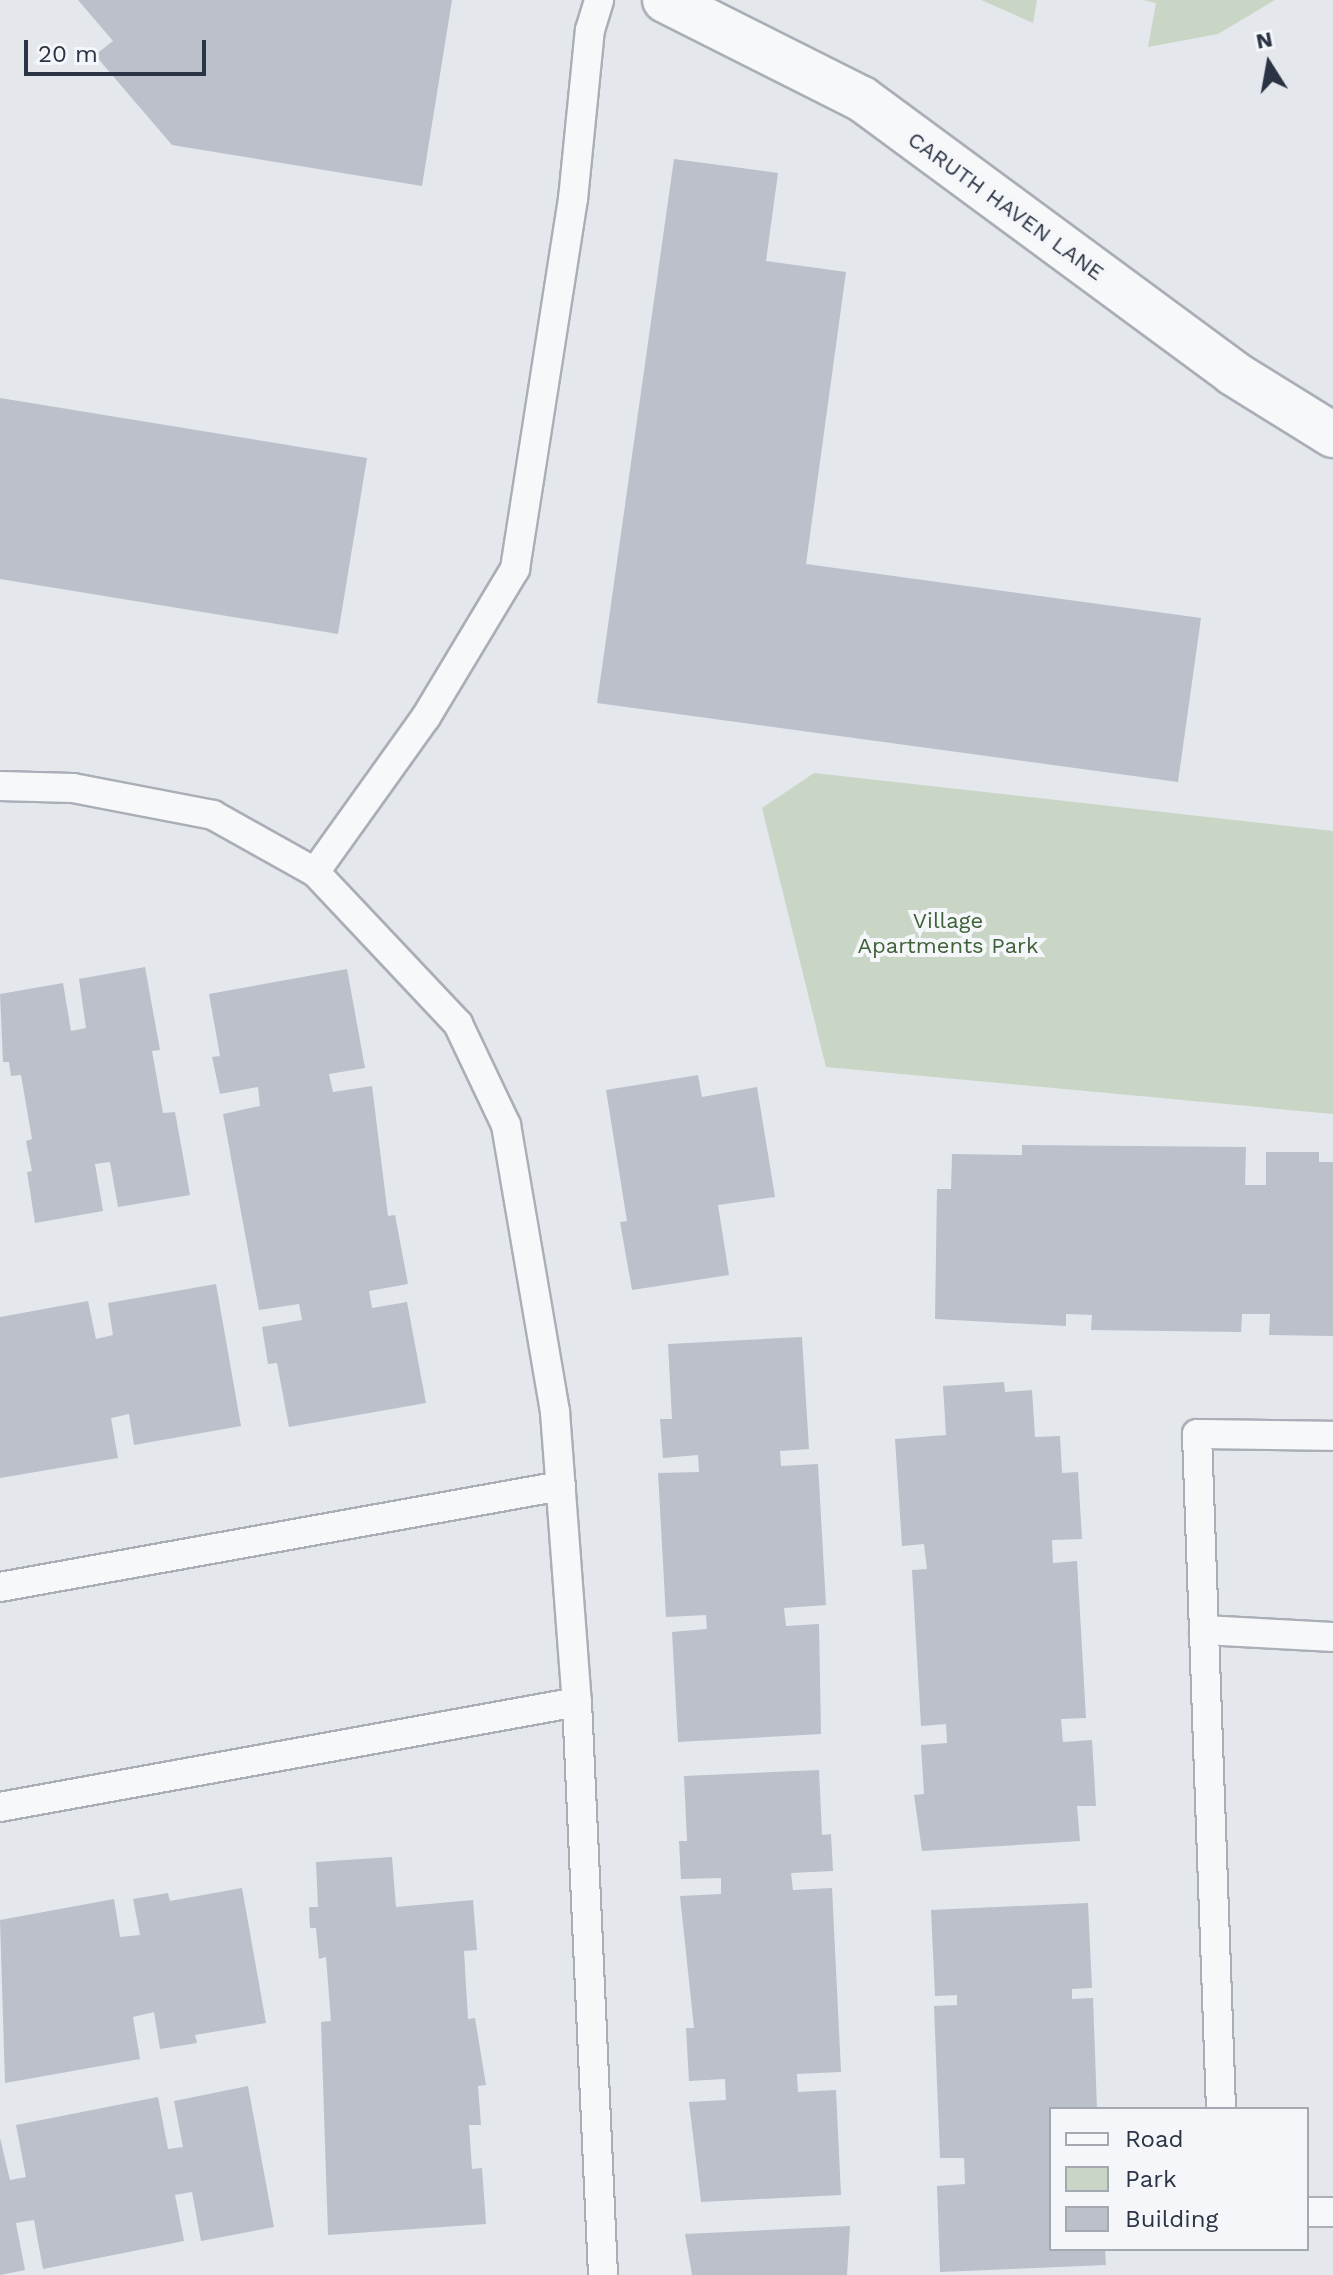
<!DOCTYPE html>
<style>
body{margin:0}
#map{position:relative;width:1333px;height:2275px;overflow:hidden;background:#e4e7ec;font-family:"Work Sans",sans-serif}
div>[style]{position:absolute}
.green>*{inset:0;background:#c9d6c5}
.building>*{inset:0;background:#bbc0ca}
.roads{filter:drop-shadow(2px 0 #a9aeb7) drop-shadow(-2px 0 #a9aeb7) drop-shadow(0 2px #a9aeb7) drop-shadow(0 -2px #a9aeb7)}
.lane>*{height:28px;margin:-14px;padding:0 14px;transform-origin:14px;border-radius:14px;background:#f7f8fa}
.street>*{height:44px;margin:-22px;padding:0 22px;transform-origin:22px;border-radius:22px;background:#f7f8fa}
span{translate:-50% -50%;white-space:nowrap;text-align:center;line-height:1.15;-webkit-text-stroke:8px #f4f6f9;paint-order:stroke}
.street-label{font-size:22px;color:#2b3445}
.park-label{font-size:22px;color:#3f6138}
.legend{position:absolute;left:1049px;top:2107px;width:260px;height:144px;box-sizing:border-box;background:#f4f6f9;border:2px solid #a4a8b1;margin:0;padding:10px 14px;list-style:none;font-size:24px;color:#2b3445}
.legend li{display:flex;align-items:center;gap:16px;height:40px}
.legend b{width:40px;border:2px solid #a4a8b1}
.north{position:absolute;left:1229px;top:24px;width:80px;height:80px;-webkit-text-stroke:6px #f4f6f9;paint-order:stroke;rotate:349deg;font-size:22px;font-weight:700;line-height:32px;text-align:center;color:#2b3445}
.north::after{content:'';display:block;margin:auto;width:28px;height:36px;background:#2b3445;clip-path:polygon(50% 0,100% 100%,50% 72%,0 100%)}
.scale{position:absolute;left:24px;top:40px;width:182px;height:36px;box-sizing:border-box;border:4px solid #2b3445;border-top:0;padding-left:10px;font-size:24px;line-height:28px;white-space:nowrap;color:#2b3445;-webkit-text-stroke:6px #f4f6f9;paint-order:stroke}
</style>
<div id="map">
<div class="green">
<i style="clip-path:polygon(981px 0,1037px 0,1033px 23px)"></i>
<i style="clip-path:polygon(1143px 0,1275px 0,1218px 34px,1148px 47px,1156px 3px)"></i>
<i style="clip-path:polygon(814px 773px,1333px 831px,1333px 1114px,826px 1067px,762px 808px)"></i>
</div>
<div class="building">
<i style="clip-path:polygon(78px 0,452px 0,422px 186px,172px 145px,95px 55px,113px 41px)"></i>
<i style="clip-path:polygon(674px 159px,778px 173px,766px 261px,846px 272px,806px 564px,1201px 618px,1178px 782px,597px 703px)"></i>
<i style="clip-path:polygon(0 398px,367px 458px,338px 634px,0 579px)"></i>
<i style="clip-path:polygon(145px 967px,160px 1050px,152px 1051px,163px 1113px,175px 1112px,190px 1195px,118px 1207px,110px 1162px,95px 1164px,103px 1211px,35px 1223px,27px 1172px,32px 1171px,26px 1141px,32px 1139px,21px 1075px,11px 1076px,9px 1062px,3px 1062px,0 994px,63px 983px,71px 1031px,86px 1028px,79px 979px)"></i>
<i style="clip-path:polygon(347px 969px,365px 1068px,329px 1074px,333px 1092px,372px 1086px,388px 1216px,395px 1215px,408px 1284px,369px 1291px,372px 1308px,407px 1302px,426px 1403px,289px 1427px,277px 1363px,268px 1364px,262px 1327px,302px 1320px,299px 1304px,259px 1310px,223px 1114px,260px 1106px,258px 1087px,220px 1094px,212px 1057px,220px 1056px,209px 994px)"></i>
<i style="clip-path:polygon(698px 1075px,702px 1097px,757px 1087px,775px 1197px,718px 1205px,729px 1275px,632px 1290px,620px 1222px,627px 1221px,606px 1090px)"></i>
<i style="clip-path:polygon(1022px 1145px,1246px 1147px,1245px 1185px,1266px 1185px,1266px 1152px,1319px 1152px,1319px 1162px,1333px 1162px,1333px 1336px,1269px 1335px,1270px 1314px,1242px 1314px,1241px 1332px,1091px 1330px,1092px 1315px,1066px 1314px,1066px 1326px,935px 1319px,937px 1189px,951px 1189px,952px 1154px,1022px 1155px)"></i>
<i style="clip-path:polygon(216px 1284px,241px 1426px,134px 1445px,129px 1414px,111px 1418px,118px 1458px,0 1478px,0 1317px,88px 1301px,96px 1339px,113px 1335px,108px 1303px)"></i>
<i style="clip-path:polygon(802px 1337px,809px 1449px,780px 1451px,781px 1466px,818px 1464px,826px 1605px,784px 1608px,786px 1626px,819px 1624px,821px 1734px,678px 1742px,672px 1632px,707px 1629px,706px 1615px,666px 1617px,658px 1473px,699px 1472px,698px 1455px,663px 1458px,660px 1419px,672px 1419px,668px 1344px)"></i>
<i style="clip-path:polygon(1004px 1382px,1005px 1392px,1032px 1390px,1035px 1437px,1060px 1436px,1062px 1473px,1078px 1472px,1082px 1539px,1052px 1540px,1053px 1563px,1077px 1561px,1086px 1718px,1061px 1719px,1063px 1742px,1092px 1740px,1096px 1806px,1077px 1806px,1080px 1841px,922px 1851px,914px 1795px,924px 1794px,921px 1745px,947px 1743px,946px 1724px,921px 1726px,912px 1570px,927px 1569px,924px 1544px,902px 1546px,895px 1439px,946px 1435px,943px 1386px)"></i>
<i style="clip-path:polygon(819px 1770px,822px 1835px,831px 1834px,833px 1871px,791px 1873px,793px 1890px,832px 1888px,841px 2072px,797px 2074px,798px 2092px,836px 2090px,841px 2195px,701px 2202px,689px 2102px,726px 2100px,725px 2079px,689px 2081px,686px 2028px,694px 2028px,680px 1896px,721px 1894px,721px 1878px,681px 1879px,679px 1841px,687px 1841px,684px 1776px)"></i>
<i style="clip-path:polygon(392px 1857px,396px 1907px,473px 1900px,477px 1950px,464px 1951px,468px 2019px,475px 2018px,486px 2085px,478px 2086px,481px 2125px,469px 2125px,472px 2169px,482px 2168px,486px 2224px,328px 2235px,321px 2022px,331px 2021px,326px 1957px,319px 1959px,316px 1928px,310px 1928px,309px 1907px,318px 1907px,316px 1862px)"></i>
<i style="clip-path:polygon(242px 1888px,266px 2023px,195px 2035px,197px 2043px,160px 2049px,154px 2012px,133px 2017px,140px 2059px,5px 2083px,0 1920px,114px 1899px,120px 1937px,140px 1935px,133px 1899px,168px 1893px,170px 1901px)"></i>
<i style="clip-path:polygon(1088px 1903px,1092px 1988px,1072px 1989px,1072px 1999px,1093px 1998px,1097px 2109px,1051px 2109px,1051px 2249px,1105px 2249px,1106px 2265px,940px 2272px,937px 2186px,965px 2184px,964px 2158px,940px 2158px,934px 2006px,957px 2005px,957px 1995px,935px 1996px,931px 1910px)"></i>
<i style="clip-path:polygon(248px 2086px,274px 2227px,201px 2241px,192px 2192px,175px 2195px,184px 2241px,43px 2269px,34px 2220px,16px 2223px,25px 2270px,0 2275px,0 2138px,10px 2180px,26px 2177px,16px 2125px,158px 2097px,168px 2149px,183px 2147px,174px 2101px)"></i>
<i style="clip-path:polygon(850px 2226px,847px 2275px,692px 2275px,685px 2234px)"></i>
</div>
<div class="roads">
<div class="lane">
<i style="left:0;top:786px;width:73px;rotate:1.6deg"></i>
<i style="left:73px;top:788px;width:143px;rotate:10.9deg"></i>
<i style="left:213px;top:815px;width:117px;rotate:29.2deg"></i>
<i style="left:315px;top:872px;width:209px;rotate:46.7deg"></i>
<i style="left:458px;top:1024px;width:112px;rotate:64.6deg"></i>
<i style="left:506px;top:1125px;width:291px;rotate:80.3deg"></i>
<i style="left:555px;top:1412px;width:291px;rotate:85.7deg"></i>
<i style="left:577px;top:1702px;width:574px;rotate:87.4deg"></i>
<i style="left:315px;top:872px;width:191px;rotate:-54.4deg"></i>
<i style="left:426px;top:717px;width:173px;rotate:-59deg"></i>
<i style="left:515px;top:569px;width:375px;rotate:-81.1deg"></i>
<i style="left:573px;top:199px;width:170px;rotate:-84.3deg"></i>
<i style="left:590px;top:30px;width:31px;rotate:-73deg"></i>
<i style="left:0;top:1587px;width:570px;rotate:-10.21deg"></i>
<i style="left:1204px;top:1630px;width:129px;rotate:3.1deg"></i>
<i style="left:0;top:1807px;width:586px;rotate:-10.31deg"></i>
<i style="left:1221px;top:2109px;width:675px;rotate:-92.04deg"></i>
<i style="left:1197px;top:1434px;width:136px;rotate:0.8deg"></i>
<i style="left:1307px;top:2212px;width:26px"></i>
</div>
<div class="street">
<i style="left:665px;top:0;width:220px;rotate:26.7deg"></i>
<i style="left:862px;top:99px;width:461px;rotate:36.4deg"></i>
<i style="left:1233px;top:373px;width:118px;rotate:31.8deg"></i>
</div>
</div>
<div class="street-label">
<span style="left:1006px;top:206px;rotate:36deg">CARUTH HAVEN LANE</span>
</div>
<div class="park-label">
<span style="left:948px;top:933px">Village<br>Apartments Park</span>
</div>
<ul class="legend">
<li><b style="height:10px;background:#f7f8fa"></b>Road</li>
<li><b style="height:22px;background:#c9d6c5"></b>Park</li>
<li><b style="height:22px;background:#bbc0ca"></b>Building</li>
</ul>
<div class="north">N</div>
<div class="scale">20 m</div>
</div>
